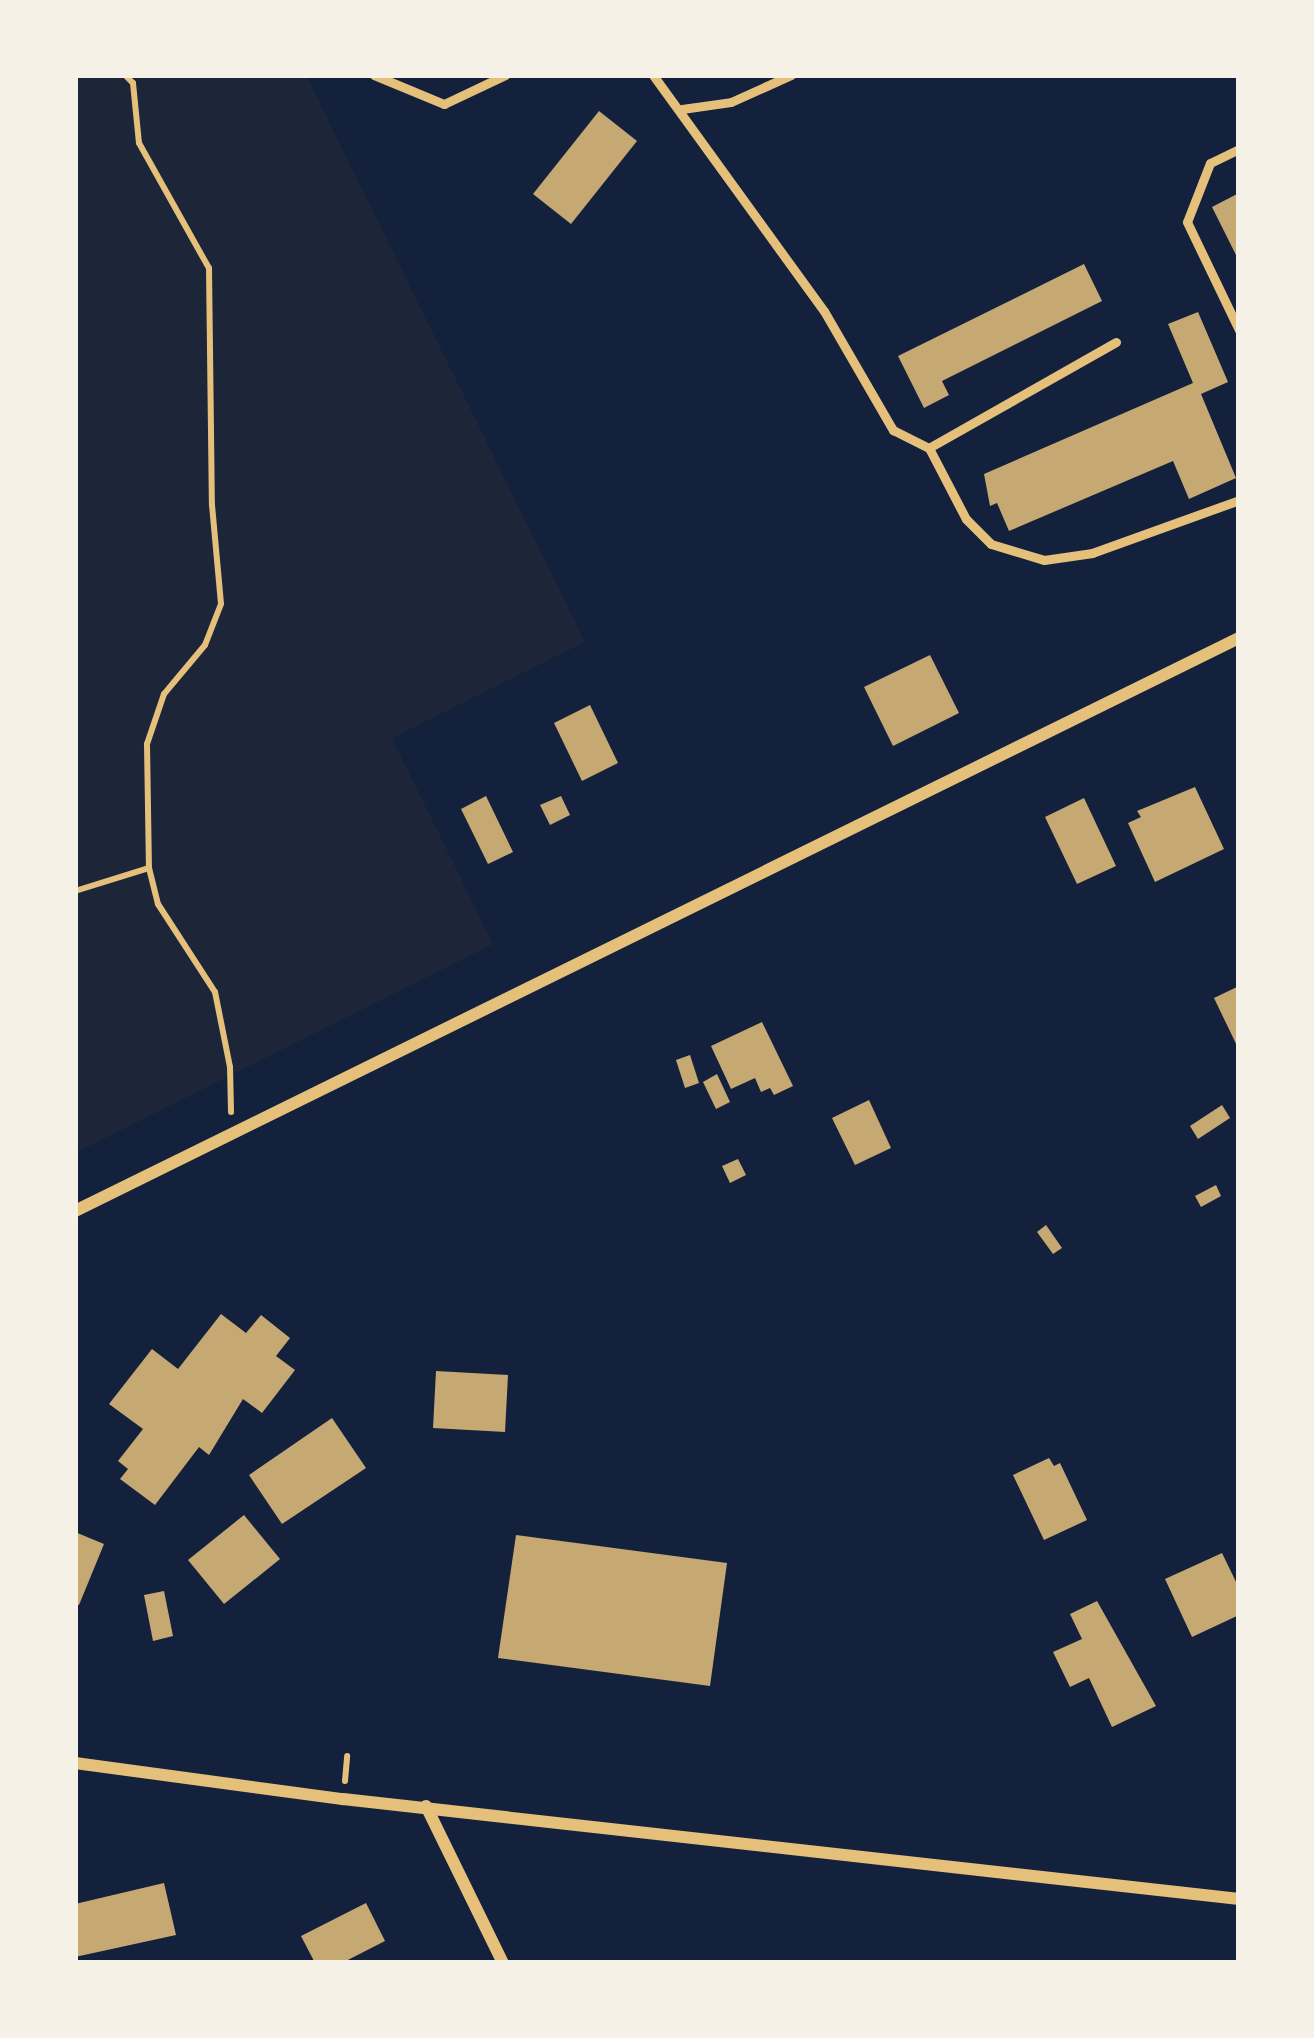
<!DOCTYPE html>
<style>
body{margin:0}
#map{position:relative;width:1314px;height:2038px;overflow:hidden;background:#14213d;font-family:Figtree,sans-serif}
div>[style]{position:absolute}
.green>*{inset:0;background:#1d2539}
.building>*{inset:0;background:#c6a872}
.path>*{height:6px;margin:-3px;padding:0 3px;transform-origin:3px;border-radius:3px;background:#e5c07b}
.service>*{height:9px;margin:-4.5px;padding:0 4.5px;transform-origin:4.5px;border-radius:4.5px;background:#e5c07b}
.minor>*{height:12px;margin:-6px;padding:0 6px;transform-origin:6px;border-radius:6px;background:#e5c07b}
span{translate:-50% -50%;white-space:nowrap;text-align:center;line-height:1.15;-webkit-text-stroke:10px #f6f1e7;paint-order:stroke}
.frame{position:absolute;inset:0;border:78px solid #f6f1e7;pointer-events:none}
</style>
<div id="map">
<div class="green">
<i style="clip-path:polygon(75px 75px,306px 75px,585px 642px,392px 738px,493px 944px,75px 1153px)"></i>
</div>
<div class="building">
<i style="clip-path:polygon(599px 111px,637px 141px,571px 224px,533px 194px)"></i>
<i style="clip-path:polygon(1239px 193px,1239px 261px,1212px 207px)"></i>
<i style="clip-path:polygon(1084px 264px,1102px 301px,942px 381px,949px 395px,924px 408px,898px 356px)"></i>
<i style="clip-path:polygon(1198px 312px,1228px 382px,1201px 394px,1236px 478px,1189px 499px,1173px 461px,1009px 531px,997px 503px,990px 506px,984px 474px,1193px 383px,1168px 324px)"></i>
<i style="clip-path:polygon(930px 655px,959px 713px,893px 746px,864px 687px)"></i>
<i style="clip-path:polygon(590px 705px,618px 763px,582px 781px,554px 723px)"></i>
<i style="clip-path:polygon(1195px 787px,1224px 849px,1155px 882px,1128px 823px,1141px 817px,1137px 811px)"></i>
<i style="clip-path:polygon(486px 796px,513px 852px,488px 864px,461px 809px)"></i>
<i style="clip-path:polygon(561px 796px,570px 815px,550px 825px,540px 805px)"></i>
<i style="clip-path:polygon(1084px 798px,1116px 866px,1077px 884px,1045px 817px)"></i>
<i style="clip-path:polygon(1239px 986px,1239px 1050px,1214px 998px)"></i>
<i style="clip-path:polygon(762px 1022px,793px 1086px,774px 1095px,770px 1088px,761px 1092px,755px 1078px,731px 1089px,711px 1046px)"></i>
<i style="clip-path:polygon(690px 1055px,699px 1083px,685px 1088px,676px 1060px)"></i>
<i style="clip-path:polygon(717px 1074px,730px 1102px,716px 1109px,703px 1082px)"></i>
<i style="clip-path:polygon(869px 1100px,891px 1148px,855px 1165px,832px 1118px)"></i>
<i style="clip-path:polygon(1222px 1105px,1230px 1118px,1198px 1139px,1190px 1126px)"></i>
<i style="clip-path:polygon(738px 1159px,746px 1175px,730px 1183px,722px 1166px)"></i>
<i style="clip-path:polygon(1216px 1185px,1221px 1196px,1201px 1207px,1195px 1196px)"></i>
<i style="clip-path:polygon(1046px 1225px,1062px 1248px,1053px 1254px,1037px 1232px)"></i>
<i style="clip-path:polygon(221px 1314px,246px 1333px,261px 1315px,290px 1338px,276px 1356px,295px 1370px,262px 1413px,243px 1399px,209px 1455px,199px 1447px,155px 1505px,120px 1479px,128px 1469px,118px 1461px,143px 1429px,109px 1404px,152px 1349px,178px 1369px)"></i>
<i style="clip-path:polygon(436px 1371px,508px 1375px,505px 1432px,433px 1428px)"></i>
<i style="clip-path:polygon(332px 1418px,366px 1468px,282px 1524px,249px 1475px)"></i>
<i style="clip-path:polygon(1049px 1458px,1054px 1466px,1060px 1463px,1087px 1520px,1044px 1540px,1013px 1475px)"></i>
<i style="clip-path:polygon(244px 1515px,280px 1559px,224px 1604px,188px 1560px)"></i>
<i style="clip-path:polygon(75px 1532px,104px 1544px,79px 1605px,75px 1604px)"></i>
<i style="clip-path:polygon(516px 1535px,727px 1563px,710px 1686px,498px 1658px)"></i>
<i style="clip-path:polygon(1222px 1553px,1239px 1588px,1239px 1615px,1192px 1637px,1165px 1579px)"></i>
<i style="clip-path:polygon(164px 1591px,173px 1636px,153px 1641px,144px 1595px)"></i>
<i style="clip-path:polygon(1097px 1601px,1156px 1706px,1112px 1727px,1089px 1678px,1070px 1687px,1053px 1652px,1082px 1639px,1070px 1614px)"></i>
<i style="clip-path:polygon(164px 1883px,176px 1935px,75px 1957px,75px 1904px)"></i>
<i style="clip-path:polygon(366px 1903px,385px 1941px,342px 1963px,315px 1963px,301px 1936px)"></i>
</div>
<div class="path">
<i style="left:125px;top:75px;width:11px;rotate:45deg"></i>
<i style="left:133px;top:83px;width:60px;rotate:84.3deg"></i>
<i style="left:139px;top:143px;width:143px;rotate:60.8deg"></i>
<i style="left:209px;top:268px;width:237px;rotate:89.3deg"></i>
<i style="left:212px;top:505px;width:99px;rotate:84.8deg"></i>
<i style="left:221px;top:604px;width:44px;rotate:111.3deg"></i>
<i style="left:205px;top:645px;width:64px;rotate:129.9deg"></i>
<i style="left:164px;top:694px;width:53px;rotate:108.8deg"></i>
<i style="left:147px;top:744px;width:124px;rotate:89.1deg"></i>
<i style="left:149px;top:868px;width:37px;rotate:76deg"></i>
<i style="left:158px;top:904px;width:105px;rotate:57.1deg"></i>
<i style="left:215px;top:992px;width:76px;rotate:78.7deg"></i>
<i style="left:230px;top:1067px;width:45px;rotate:88.7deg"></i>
<i style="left:75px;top:891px;width:77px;rotate:-17.3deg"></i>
<i style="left:345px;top:1781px;width:25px;rotate:-85deg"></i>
</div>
<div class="service">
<i style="left:374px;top:75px;width:76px;rotate:22.5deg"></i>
<i style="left:444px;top:104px;width:68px;rotate:-25.4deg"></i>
<i style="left:653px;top:75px;width:291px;rotate:54.1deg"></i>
<i style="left:824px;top:311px;width:138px;rotate:59.9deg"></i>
<i style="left:893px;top:430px;width:40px;rotate:26.6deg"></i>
<i style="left:682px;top:109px;width:49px;rotate:-8.1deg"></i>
<i style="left:731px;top:102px;width:66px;rotate:-24.2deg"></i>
<i style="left:1239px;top:149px;width:32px;rotate:154deg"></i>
<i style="left:1210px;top:163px;width:63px;rotate:111.3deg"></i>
<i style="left:1187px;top:222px;width:120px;rotate:64.3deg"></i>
<i style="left:1116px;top:342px;width:215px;rotate:150.5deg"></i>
<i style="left:929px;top:448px;width:80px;rotate:62.5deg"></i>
<i style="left:966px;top:519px;width:35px;rotate:45deg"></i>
<i style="left:991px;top:544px;width:55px;rotate:16.8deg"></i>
<i style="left:1044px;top:560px;width:49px;rotate:-8.3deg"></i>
<i style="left:1092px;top:553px;width:156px;rotate:-19.8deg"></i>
</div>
<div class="minor">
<i style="left:75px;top:1211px;width:1297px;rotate:-26.21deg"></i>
<i style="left:75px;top:1763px;width:270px;rotate:7.7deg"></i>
<i style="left:343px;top:1799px;width:902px;rotate:6.37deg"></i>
<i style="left:426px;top:1806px;width:175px;rotate:63.9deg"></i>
</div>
<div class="frame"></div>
</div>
